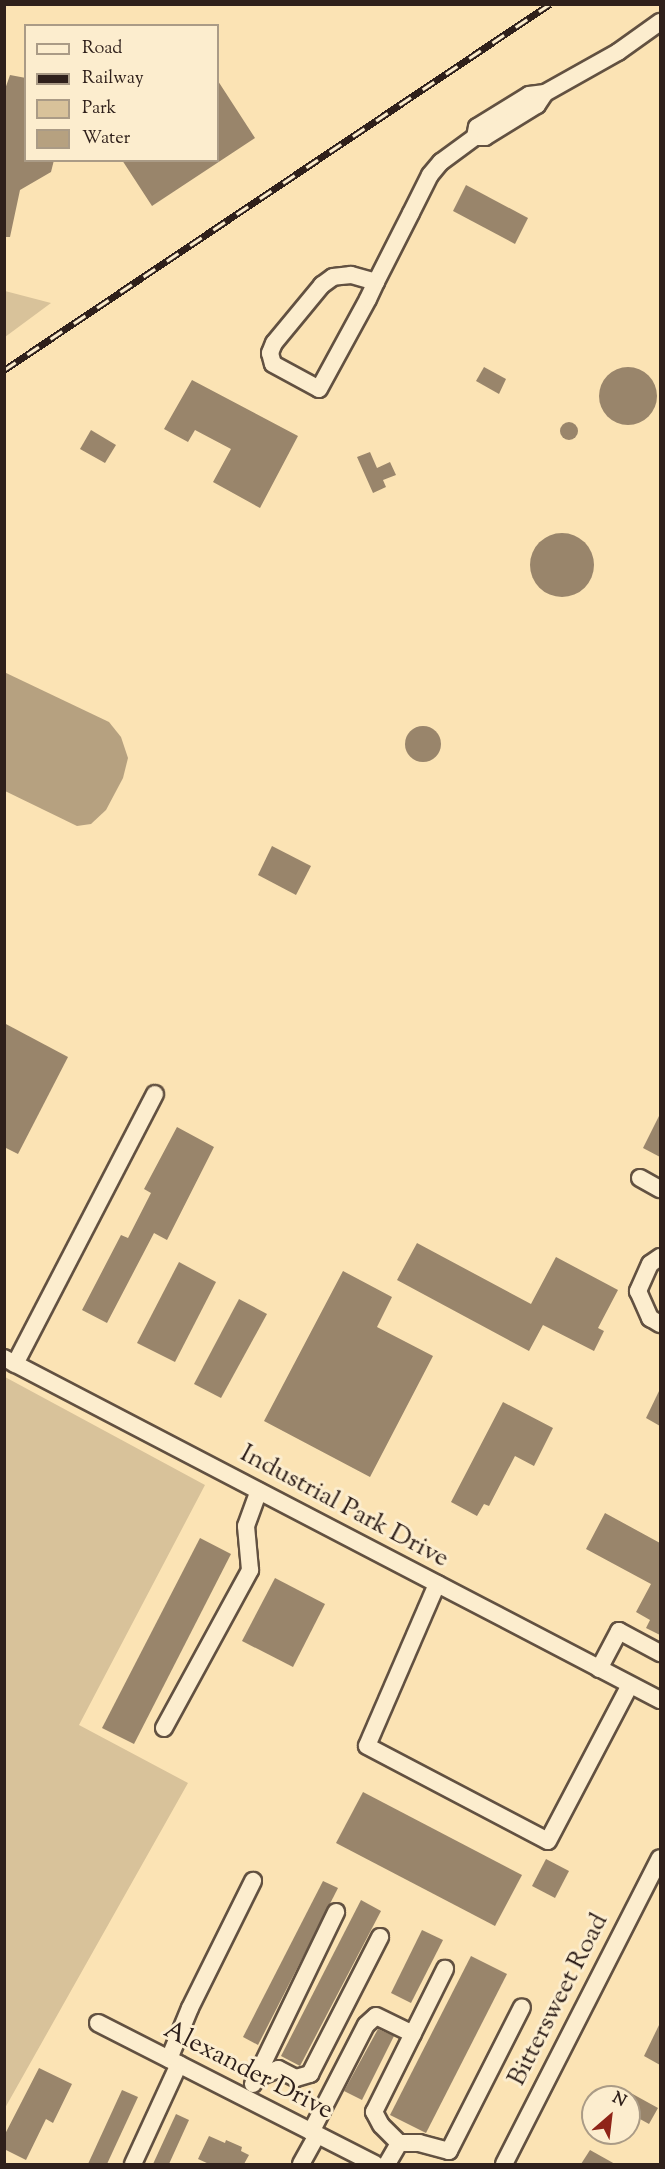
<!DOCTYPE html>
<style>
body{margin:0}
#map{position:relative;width:665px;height:2169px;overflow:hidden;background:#fbe3b4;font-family:"Sorts Mill Goudy",serif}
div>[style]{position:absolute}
.green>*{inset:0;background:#d8c29a}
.water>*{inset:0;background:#b6a180}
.building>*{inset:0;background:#99856b}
.round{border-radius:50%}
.roads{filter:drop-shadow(2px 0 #625141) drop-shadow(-2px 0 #625141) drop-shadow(0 2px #625141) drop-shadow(0 -2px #625141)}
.minor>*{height:16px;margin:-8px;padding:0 8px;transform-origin:8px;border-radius:8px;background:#fcedce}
.rail>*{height:7px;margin-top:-3.5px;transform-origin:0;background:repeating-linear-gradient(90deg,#fcedce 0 14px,#2f201b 0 28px);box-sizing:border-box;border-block:2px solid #2f201b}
span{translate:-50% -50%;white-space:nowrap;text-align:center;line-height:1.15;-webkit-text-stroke:6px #fcedce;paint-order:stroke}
.street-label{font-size:26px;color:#2f201b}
.frame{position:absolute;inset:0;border:6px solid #2f201b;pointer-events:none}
.legend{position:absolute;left:24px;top:24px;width:195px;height:138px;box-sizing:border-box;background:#fcedce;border:2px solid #aa9b86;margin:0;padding:8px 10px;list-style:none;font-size:18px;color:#2f201b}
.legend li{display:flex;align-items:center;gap:12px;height:30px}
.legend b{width:30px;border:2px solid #aa9b86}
.north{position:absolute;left:581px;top:2085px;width:60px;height:60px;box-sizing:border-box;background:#fcedce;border:2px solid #aa9b86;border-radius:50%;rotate:28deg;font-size:16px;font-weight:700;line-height:24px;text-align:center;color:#2f201b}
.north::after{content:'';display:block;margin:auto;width:21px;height:27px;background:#8f2418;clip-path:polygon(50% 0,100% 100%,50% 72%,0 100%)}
</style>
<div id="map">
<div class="green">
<i style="clip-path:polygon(4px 291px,5px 291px,51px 303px,5px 337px)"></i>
<i style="clip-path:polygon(5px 1377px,205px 1485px,79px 1725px,188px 1783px,5px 2108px)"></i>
</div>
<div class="water">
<i style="clip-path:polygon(4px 672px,109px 722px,121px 737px,128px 758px,123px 778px,106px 810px,91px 824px,77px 826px,5px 791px)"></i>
</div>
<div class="building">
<i style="clip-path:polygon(10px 75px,26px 78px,26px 160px,54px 160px,51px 172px,20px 190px,10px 237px,4px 237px,4px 92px)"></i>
<i style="clip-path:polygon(218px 81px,255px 138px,152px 206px,122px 160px,218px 160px)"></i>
<i style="clip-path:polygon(466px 185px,528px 218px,515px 244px,453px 211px)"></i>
<i style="clip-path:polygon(484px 367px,506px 379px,499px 394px,476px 381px)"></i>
<i class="round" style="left:599px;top:367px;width:58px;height:58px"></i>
<i style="clip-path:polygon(192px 380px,298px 436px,260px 508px,213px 482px,231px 449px,195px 430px,188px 442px,164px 429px)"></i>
<i class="round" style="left:560px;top:422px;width:18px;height:18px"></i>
<i style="clip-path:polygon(91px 430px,116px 445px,105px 463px,80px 449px)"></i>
<i style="clip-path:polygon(370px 452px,377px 468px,390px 462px,396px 475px,383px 480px,386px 487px,373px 493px,357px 457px)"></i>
<i class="round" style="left:530px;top:533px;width:64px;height:64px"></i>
<i class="round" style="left:405px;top:726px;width:36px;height:36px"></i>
<i style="clip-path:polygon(272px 846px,311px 866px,296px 895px,258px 875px)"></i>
<i style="clip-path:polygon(4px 1023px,68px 1057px,18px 1154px,4px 1147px)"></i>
<i style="clip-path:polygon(660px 1114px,660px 1157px,643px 1148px)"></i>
<i style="clip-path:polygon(177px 1127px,214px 1147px,167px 1240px,154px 1233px,107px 1323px,82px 1310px,121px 1235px,128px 1238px,151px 1193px,144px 1189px)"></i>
<i style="clip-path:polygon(417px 1243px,531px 1304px,556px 1257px,618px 1290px,598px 1328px,604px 1331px,594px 1351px,543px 1325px,529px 1351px,397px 1280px)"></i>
<i style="clip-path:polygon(179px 1262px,216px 1282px,175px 1362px,137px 1343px)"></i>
<i style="clip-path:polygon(343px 1271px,392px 1297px,377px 1327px,433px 1356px,370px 1477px,264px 1421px)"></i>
<i style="clip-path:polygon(239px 1299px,267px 1314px,221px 1398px,194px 1384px)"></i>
<i style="clip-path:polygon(660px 1389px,660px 1426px,646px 1418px)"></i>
<i style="clip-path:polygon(503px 1402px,553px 1428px,534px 1466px,515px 1456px,489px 1506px,484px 1504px,477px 1516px,451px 1502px)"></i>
<i style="clip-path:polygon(605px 1513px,660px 1543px,660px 1635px,646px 1628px,650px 1620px,636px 1612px,651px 1584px,586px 1549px)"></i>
<i style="clip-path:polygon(200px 1538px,231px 1554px,134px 1744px,102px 1728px)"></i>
<i style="clip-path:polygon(275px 1578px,325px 1604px,293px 1667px,242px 1641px)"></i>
<i style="clip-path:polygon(363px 1792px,522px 1875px,495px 1926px,336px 1843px)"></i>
<i style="clip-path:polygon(546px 1859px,569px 1871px,555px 1898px,532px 1886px)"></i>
<i style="clip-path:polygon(323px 1881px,338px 1888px,258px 2045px,243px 2037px)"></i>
<i style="clip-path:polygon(361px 1900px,381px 1911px,300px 2066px,281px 2056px)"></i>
<i style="clip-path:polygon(422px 1930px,443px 1940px,411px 2003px,391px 1993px)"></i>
<i style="clip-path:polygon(471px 1956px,507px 1974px,426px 2133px,390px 2115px)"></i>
<i style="clip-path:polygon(660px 2023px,660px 2065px,644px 2056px)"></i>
<i style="clip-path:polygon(378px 2029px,394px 2036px,362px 2100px,344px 2091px)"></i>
<i style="clip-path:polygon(39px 2068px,72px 2084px,53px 2123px,46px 2119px,26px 2160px,4px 2149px,4px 2136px)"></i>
<i style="clip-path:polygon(122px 2090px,138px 2097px,107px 2164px,88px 2164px)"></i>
<i style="clip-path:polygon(629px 2092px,658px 2108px,649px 2124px,629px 2113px)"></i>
<i style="clip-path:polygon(176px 2114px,189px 2120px,169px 2164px,153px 2164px)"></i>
<i style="clip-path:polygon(209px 2136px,225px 2143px,226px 2140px,242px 2147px,241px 2151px,249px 2155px,244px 2164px,209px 2164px,198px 2159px)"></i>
<i style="clip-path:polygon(590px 2150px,615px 2164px,581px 2164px)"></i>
</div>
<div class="roads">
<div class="minor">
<i style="left:475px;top:137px;width:10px;rotate:-79deg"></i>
<i style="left:477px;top:127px;width:61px;rotate:-31.6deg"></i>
<i style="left:529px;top:95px;width:16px;rotate:-7deg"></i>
<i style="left:545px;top:93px;width:84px;rotate:-29.3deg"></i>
<i style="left:618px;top:52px;width:52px;rotate:-35.5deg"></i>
<i style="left:376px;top:282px;width:26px;rotate:-164deg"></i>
<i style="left:351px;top:275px;width:18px;rotate:174deg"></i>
<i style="left:333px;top:277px;width:14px;rotate:144deg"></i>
<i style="left:322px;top:285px;width:75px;rotate:129.6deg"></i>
<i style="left:274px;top:343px;width:11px;rotate:112deg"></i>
<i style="left:270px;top:353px;width:11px;rotate:75deg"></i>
<i style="left:273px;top:364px;width:52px;rotate:28.5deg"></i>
<i style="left:319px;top:389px;width:102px;rotate:-61.4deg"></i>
<i style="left:368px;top:299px;width:19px;rotate:-65deg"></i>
<i style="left:376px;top:282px;width:77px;rotate:-63.1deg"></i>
<i style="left:411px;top:213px;width:42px;rotate:-63.4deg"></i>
<i style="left:430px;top:175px;width:17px;rotate:-50deg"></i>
<i style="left:441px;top:162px;width:42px;rotate:-36.3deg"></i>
<i style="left:475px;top:137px;width:10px"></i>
<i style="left:485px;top:137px;width:61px;rotate:-31.6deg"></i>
<i style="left:537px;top:105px;width:14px;rotate:-56deg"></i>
<i style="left:640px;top:1178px;width:23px;rotate:29deg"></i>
<i style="left:660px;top:1257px;width:12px;rotate:145deg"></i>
<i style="left:650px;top:1264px;width:30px;rotate:114deg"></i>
<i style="left:638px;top:1291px;width:30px;rotate:66deg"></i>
<i style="left:650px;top:1318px;width:12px;rotate:31deg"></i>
<i style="left:4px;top:1358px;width:740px;rotate:27.53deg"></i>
<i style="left:15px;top:1364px;width:304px;rotate:-62.6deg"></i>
<i style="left:437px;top:1584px;width:176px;rotate:113.4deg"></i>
<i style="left:367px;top:1746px;width:204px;rotate:27.7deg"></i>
<i style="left:548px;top:1841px;width:176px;rotate:-62.3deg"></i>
<i style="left:599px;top:1669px;width:43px;rotate:-62.2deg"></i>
<i style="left:619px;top:1631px;width:47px;rotate:28.2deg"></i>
<i style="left:164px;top:1728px;width:180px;rotate:-61.4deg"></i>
<i style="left:250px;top:1570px;width:44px;rotate:-95.2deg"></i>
<i style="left:246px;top:1526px;width:37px;rotate:-70deg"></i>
<i style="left:98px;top:2023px;width:311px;rotate:27deg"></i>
<i style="left:169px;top:2059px;width:55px;rotate:-67.6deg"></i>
<i style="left:190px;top:2008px;width:142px;rotate:-63.6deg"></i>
<i style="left:256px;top:2078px;width:24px;rotate:-22deg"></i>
<i style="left:278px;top:2069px;width:20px;rotate:27deg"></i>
<i style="left:296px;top:2078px;width:15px;rotate:-16deg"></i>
<i style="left:310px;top:2074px;width:154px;rotate:-62.9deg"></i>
<i style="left:253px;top:2084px;width:191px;rotate:-64.2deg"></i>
<i style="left:311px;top:2132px;width:120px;rotate:-62.8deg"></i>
<i style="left:366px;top:2025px;width:13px;rotate:-42deg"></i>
<i style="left:376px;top:2016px;width:41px;rotate:25.9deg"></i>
<i style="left:399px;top:2143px;width:20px"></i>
<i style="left:419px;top:2143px;width:31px;rotate:15deg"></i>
<i style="left:449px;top:2151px;width:161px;rotate:-63.1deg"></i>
<i style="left:133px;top:2164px;width:110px;rotate:-65.3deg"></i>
<i style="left:301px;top:2164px;width:33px;rotate:-61deg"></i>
<i style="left:387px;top:2164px;width:24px;rotate:-60deg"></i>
<i style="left:399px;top:2143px;width:25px;rotate:-135deg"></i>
<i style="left:381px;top:2125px;width:15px;rotate:-118deg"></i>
<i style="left:374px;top:2112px;width:160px;rotate:-63.6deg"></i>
<i style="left:504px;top:2164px;width:343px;rotate:-63deg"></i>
</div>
</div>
<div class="rail">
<i style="left:4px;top:370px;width:657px;rotate:-33.84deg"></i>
</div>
<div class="street-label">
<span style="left:344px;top:1507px;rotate:28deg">Industrial Park Drive</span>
<span style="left:559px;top:2000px;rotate:-63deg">Bittersweet Road</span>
<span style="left:248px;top:2071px;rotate:27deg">Alexander Drive</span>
</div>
<div class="frame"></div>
<ul class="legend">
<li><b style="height:8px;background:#fcedce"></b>Road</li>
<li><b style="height:8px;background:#2f201b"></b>Railway</li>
<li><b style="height:16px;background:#d8c29a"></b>Park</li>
<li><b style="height:16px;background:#b6a180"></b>Water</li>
</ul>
<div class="north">N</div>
</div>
